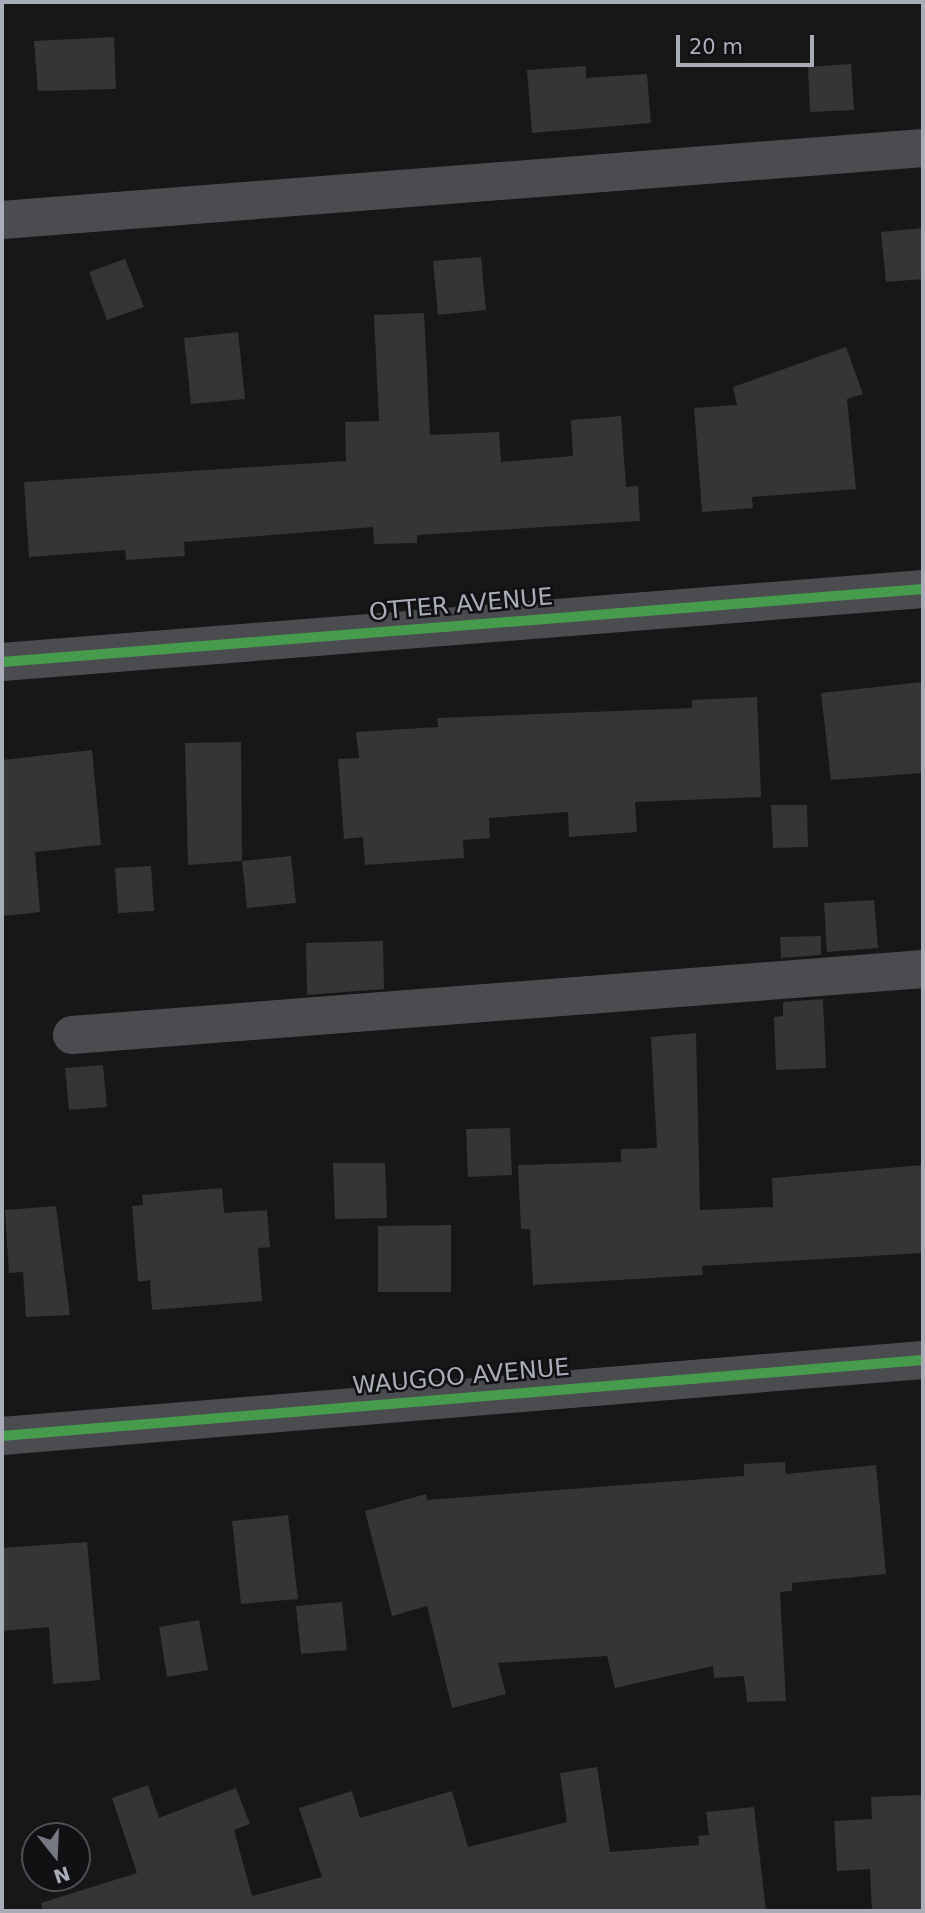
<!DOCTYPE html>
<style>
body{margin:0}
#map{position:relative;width:925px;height:1913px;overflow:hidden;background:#171717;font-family:"DejaVu Sans",sans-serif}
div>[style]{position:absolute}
.building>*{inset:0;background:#353536}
.minor>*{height:38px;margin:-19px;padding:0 19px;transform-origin:19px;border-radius:19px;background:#4b4c50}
.cycleway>*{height:10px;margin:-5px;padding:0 5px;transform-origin:5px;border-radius:5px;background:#469c4c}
span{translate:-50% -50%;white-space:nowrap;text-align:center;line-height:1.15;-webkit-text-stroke:5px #111113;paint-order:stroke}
.street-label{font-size:24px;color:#a8adb8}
.frame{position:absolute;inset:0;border:4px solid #a8adb8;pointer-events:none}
.north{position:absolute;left:21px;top:1822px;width:70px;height:70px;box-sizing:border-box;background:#111113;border:2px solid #4d4f55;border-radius:50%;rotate:162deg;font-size:19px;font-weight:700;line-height:28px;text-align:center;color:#a8adb8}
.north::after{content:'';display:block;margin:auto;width:24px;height:32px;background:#757880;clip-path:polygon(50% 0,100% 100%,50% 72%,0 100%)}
.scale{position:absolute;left:676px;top:35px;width:138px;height:32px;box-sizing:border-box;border:4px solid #a8adb8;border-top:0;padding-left:9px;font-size:21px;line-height:24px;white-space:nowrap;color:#a8adb8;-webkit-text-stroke:5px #111113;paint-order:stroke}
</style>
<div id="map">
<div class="building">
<i style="clip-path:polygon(114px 37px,116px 89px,38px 91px,34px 41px)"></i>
<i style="clip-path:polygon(851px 64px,854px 110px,810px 112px,808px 67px)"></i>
<i style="clip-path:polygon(586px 66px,586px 78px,647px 74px,651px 123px,532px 133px,527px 70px)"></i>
<i style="clip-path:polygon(923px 228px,923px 279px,886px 282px,881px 232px)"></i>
<i style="clip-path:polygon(481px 257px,486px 310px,438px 315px,433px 261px)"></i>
<i style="clip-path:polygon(125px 259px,144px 307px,107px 320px,89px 272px)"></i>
<i style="clip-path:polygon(424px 313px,430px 435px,499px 432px,501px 462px,573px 456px,571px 420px,621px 416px,626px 487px,638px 486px,640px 521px,417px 535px,417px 543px,374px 544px,373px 527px,184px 542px,185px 556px,126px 560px,125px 550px,29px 557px,24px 482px,346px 461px,345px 422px,379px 421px,374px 315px)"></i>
<i style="clip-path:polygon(238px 332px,245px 399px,191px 404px,184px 338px)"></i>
<i style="clip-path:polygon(846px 347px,863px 394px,847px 399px,856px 489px,752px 497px,753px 508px,702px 512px,694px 408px,737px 405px,733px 387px)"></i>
<i style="clip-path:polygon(923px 682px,923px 773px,831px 780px,821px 693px)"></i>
<i style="clip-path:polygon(757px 697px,761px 797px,635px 802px,637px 832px,569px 837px,568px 812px,489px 818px,490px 838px,463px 840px,464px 858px,365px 865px,363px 837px,344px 839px,338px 759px,359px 758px,356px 732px,438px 727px,437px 718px,692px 708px,692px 700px)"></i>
<i style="clip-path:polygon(241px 742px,242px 861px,188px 865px,185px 743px)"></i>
<i style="clip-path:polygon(92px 750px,101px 845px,35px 852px,40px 912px,2px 916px,2px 760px)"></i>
<i style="clip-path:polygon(771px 805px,807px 805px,808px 847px,773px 848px)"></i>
<i style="clip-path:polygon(291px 856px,296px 903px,247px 908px,242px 861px)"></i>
<i style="clip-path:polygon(151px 866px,154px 911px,118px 913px,115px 868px)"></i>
<i style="clip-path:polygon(874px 900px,878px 948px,827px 952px,824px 903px)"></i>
<i style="clip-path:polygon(821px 936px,821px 955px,781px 958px,780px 937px)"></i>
<i style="clip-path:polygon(383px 941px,384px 989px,307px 995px,306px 943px)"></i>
<i style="clip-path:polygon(823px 999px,826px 1068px,776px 1070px,774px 1017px,783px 1016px,783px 1002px)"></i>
<i style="clip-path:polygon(696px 1033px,700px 1210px,773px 1207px,772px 1178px,923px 1165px,923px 1253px,702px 1266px,703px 1275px,533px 1285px,530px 1229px,521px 1229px,518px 1165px,621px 1162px,621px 1149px,657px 1148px,651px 1037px)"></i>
<i style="clip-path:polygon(103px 1065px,107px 1107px,69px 1110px,65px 1068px)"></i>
<i style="clip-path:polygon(510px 1128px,512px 1175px,468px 1177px,466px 1129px)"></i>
<i style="clip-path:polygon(333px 1163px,385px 1163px,387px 1218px,335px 1219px)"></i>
<i style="clip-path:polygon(222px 1188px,224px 1213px,267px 1210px,270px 1247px,258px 1248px,262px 1301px,152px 1310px,150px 1280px,138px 1282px,132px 1206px,143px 1205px,142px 1195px)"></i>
<i style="clip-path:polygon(56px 1206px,70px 1315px,26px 1317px,23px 1272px,9px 1273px,5px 1210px)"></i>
<i style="clip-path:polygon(451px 1225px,451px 1292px,378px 1292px,378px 1226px)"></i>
<i style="clip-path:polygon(785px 1462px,786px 1474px,876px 1465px,886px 1574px,792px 1583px,792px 1591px,780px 1592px,786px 1701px,747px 1702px,744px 1676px,714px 1678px,713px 1666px,615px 1688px,607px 1656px,498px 1663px,506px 1694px,452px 1708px,427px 1606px,392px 1616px,365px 1511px,426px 1494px,427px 1500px,744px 1476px,744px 1464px)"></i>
<i style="clip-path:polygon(288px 1515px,298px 1599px,241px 1604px,232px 1521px)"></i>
<i style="clip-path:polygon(87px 1542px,100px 1680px,53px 1684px,49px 1627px,2px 1631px,2px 1548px)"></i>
<i style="clip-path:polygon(342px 1602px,347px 1650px,301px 1654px,296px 1606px)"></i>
<i style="clip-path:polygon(199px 1620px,208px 1670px,167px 1677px,159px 1627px)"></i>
<i style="clip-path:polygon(597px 1767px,610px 1852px,699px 1845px,698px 1836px,709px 1835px,706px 1812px,754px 1807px,766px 1911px,43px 1911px,41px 1903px,137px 1873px,112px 1798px,148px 1785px,159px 1818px,236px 1788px,250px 1824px,234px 1830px,252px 1896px,322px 1877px,299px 1808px,352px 1791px,360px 1818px,452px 1791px,468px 1847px,567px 1822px,560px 1773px)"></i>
<i style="clip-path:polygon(921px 1795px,923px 1911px,872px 1911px,870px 1869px,837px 1871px,834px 1821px,872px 1819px,871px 1797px)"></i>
</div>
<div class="minor">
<i style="left:2px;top:220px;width:924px;rotate:-4.47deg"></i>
<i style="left:2px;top:662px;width:924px;rotate:-4.53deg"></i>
<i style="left:72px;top:1035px;width:854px;rotate:-4.43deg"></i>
<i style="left:2px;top:1436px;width:924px;rotate:-4.72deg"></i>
</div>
<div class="cycleway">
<i style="left:2px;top:662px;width:924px;rotate:-4.53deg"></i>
<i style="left:2px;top:1436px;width:924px;rotate:-4.72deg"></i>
</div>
<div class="street-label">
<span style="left:461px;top:605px;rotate:-5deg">OTTER AVENUE</span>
<span style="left:461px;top:1377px;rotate:-5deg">WAUGOO AVENUE</span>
</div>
<div class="frame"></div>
<div class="north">N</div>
<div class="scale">20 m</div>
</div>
